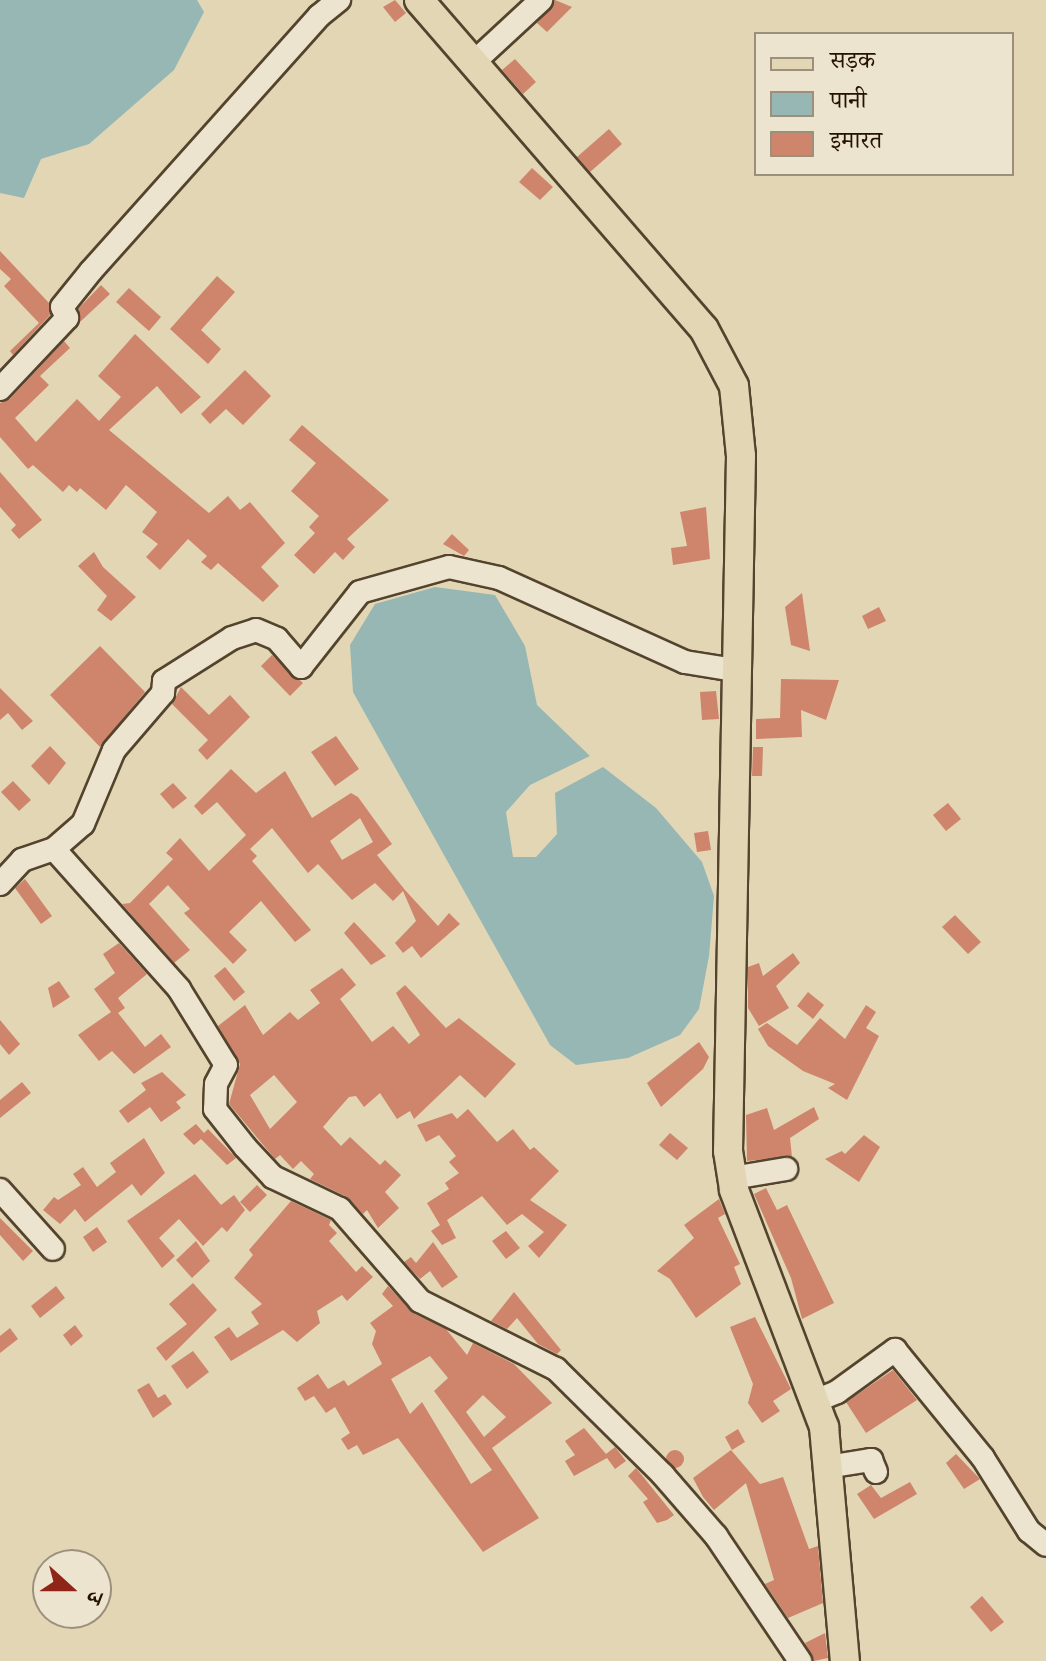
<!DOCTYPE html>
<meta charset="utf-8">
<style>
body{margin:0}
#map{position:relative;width:1046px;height:1661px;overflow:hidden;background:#e2d6b5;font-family:Vollkorn,"Noto Serif Devanagari",serif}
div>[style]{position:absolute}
.water>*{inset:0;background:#96b7b4}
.building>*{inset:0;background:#ce856c}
.round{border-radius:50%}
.roads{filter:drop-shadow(2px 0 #54442d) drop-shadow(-2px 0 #54442d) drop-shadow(0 2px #54442d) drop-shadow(0 -2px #54442d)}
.minor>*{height:22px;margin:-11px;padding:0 11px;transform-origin:11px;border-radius:11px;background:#ece4cf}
.major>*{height:28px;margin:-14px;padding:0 14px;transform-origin:14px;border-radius:14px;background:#e2d6b5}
span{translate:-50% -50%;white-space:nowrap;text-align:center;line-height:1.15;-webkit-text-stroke:6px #ece4cf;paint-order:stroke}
.legend{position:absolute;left:754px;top:32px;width:260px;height:144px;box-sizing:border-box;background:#ece4cf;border:2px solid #9c907c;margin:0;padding:10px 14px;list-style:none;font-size:24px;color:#241300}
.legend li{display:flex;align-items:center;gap:16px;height:40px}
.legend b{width:40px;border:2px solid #9c907c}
.north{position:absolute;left:32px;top:1549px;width:80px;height:80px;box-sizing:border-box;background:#ece4cf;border:2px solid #9c907c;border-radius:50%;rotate:111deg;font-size:22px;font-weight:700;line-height:32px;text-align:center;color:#241300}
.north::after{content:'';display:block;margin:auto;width:28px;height:36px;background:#8f2418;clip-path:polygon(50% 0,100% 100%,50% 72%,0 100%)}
</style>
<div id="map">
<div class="water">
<i style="clip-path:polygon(0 0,197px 0,204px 12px,174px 70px,89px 144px,41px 159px,24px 198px,0 193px)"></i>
<i style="clip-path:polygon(435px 587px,495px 595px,525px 646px,537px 705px,590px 756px,530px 785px,506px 812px,513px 857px,536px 857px,557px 834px,555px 793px,603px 767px,656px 808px,702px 862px,714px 896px,709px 956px,699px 1009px,680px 1035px,628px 1058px,576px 1065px,550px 1045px,353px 692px,350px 645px,375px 604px)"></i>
</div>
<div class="building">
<i style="clip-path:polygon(395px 0,406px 13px,395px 22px,383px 7px)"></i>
<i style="clip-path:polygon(555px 0,572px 7px,547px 32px,537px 23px)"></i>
<i style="clip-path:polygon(515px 59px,536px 82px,523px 94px,502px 70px)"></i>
<i style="clip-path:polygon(609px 129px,622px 144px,590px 172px,577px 157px)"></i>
<i style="clip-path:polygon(532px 168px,553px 187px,540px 200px,519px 182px)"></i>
<i style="clip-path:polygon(0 251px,49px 303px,50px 315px,13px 355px,10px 351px,39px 323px,4px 286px,11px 279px,0 269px)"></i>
<i style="clip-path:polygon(217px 276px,235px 292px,201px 330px,221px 349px,208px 364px,170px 329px)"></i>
<i style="clip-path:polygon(101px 285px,110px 294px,80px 322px,78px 309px)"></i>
<i style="clip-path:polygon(129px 288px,161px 317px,149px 331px,116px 302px)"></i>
<i style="clip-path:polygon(135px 334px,201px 397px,181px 414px,157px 386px,109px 430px,209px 513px,228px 496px,240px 510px,250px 502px,285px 543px,261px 567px,279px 586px,263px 602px,218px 563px,211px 570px,201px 562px,207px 556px,188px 539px,160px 570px,146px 557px,158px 544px,142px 532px,157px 512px,126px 485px,106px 510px,80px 488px,77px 492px,69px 485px,63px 492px,33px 465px,28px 469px,0 437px,0 403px,10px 399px,64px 341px,70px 348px,40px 376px,49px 385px,15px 418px,36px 442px,77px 399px,99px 421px,121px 397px,98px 376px)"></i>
<i style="clip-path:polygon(245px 370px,271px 396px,243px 425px,226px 409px,210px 424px,201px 414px)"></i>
<i style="clip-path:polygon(302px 425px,389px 500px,347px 539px,355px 547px,343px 560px,335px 552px,314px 574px,294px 555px,315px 533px,309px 527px,319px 516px,291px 491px,316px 463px,289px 440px)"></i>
<i style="clip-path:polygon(0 472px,42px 520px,19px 539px,11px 530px,16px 525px,0 507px)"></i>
<i style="clip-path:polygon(706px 507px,710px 559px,673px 565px,671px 548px,687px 546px,680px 512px)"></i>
<i style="clip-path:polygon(452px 534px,469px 550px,464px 556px,443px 544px)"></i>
<i style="clip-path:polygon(94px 552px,103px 567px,136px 597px,111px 621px,97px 610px,107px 596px,78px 566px)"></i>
<i style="clip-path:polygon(802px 593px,810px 651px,791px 645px,785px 607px)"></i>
<i style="clip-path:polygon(879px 607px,886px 621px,868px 629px,862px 616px)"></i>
<i style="clip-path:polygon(100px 646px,145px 692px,100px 747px,50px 695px)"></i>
<i style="clip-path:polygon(272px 655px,303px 683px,290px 696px,261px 666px)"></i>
<i style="clip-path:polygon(781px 679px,839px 680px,826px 720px,801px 710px,802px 737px,756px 739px,756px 719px,780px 718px)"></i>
<i style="clip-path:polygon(181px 687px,209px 715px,230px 695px,250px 717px,207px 760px,198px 750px,208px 740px,172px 704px)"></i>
<i style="clip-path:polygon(0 688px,33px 721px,22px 730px,8px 713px,0 720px)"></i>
<i style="clip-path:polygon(716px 691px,719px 719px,702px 720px,700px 692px)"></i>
<i style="clip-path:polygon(336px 736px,359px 769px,335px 786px,311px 752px)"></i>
<i style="clip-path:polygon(50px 746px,66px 763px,49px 785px,31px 766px)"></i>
<i style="clip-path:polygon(753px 747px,763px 747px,762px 776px,752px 776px)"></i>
<i style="clip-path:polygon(evenodd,231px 769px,256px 793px,285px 771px,312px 818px,351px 793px,358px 797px,392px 844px,377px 855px,405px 890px,438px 926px,449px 913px,460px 924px,421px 958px,412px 946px,403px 953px,395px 943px,416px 921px,403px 891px,393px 901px,375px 883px,352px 900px,318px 864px,308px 873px,272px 828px,250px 849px,257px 856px,252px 861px,311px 930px,295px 942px,261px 901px,229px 932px,247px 950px,233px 964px,184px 913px,190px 909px,168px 885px,149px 904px,190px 950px,174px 963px,122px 904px,130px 903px,173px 859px,166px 853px,180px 838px,209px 871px,246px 835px,217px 802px,202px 815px,194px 806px,231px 769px,360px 818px,373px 842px,342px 860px,330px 841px,360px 818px)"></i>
<i style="clip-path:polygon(13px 781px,31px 800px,19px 811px,1px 792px)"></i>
<i style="clip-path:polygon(173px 783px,187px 798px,173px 809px,160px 794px)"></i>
<i style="clip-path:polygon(948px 803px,961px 819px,946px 831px,933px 815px)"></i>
<i style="clip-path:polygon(708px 831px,711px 850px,697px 852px,694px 833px)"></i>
<i style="clip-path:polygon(25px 879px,52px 916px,41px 924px,15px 888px)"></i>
<i style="clip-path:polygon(955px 915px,981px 942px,968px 954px,942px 927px)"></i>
<i style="clip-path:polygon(354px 922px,386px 956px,371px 965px,344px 933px)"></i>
<i style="clip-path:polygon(119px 943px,147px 974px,118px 998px,125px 1008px,118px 1013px,145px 1047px,161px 1034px,171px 1047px,134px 1074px,112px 1051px,99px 1061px,78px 1035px,111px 1012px,94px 989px,115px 973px,103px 954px)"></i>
<i style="clip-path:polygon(793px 953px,800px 963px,776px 986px,789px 1008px,759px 1026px,748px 1008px,748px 967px,759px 963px,763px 976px)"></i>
<i style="clip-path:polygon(225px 967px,245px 992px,234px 1001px,214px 976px)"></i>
<i style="clip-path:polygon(evenodd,342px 968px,356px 985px,340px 999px,372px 1042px,393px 1026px,409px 1044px,420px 1035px,396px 993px,405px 985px,446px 1028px,459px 1018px,516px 1064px,485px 1098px,460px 1075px,414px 1119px,410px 1111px,397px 1119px,380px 1093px,364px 1107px,356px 1096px,349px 1097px,334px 1114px,323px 1127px,341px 1146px,350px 1137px,380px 1165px,385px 1160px,401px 1175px,385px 1192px,399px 1208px,378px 1228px,367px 1210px,363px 1214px,347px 1197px,310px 1179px,314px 1174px,301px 1161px,293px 1169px,280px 1155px,275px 1159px,229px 1104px,240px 1064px,218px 1026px,245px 1005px,263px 1035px,290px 1012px,298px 1020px,320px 1003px,310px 990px,342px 968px,274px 1075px,297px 1102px,270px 1129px,250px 1095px,274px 1075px)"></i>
<i style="clip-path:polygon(59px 981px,70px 997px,53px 1008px,48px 988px)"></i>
<i style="clip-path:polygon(808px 992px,824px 1005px,813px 1019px,797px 1006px)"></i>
<i style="clip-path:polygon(866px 1005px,876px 1012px,866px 1028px,879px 1036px,847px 1100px,828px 1088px,835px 1084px,803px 1071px,768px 1046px,758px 1029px,767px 1023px,797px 1045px,820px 1018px,845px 1039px)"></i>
<i style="clip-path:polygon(0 1020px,20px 1044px,9px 1055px,0 1044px)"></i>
<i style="clip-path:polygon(699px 1042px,709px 1057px,703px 1069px,661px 1107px,647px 1083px)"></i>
<i style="clip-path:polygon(162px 1072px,186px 1095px,176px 1102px,181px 1108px,161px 1122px,150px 1107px,128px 1123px,119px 1111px,146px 1090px,141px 1083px)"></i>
<i style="clip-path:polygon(22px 1082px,31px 1093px,0 1118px,0 1100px)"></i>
<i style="clip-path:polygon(814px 1107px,819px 1119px,790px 1138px,792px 1157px,747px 1161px,746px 1115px,767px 1108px,774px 1130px)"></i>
<i style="clip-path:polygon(468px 1109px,497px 1142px,513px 1129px,530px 1150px,534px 1147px,559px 1171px,530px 1200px,567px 1225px,539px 1258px,528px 1246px,544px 1232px,522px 1214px,507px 1225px,482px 1196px,447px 1220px,456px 1238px,442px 1245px,431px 1231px,440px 1225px,427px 1203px,449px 1189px,445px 1183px,459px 1173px,449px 1162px,456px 1156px,439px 1135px,426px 1142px,417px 1125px,452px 1113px,457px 1119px)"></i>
<i style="clip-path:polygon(196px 1124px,204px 1133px,208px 1129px,236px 1158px,227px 1165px,201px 1139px,194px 1145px,183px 1134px)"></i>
<i style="clip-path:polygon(670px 1133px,688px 1148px,677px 1160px,659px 1145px)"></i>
<i style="clip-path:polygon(864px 1135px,880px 1147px,859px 1182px,825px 1159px,842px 1151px,845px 1154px)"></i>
<i style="clip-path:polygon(144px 1138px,165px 1173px,141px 1196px,132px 1184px,85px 1222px,75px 1209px,60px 1224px,43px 1210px,54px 1197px,58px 1200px,81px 1185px,73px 1174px,83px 1167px,97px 1187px,116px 1172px,110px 1163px)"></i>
<i style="clip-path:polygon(195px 1174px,221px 1205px,234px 1195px,245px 1210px,227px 1232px,222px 1227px,203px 1246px,179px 1219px,159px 1238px,175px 1256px,162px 1268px,127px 1221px)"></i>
<i style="clip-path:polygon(257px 1185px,267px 1195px,250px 1212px,240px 1202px)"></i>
<i style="clip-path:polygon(766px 1188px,777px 1210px,787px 1205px,834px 1303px,802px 1319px,791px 1278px,754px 1194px)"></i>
<i style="clip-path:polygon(719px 1199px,725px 1214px,718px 1218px,740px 1264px,734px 1267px,741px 1284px,696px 1318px,670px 1279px,657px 1271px,694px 1238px,684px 1225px)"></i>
<i style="clip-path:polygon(291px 1201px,331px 1220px,329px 1225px,337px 1233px,329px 1241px,356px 1272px,362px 1266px,373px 1277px,347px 1301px,342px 1295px,317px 1311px,320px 1323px,297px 1342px,283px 1330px,231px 1361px,214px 1337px,229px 1327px,237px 1338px,259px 1324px,251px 1312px,262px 1304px,234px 1278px,253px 1255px,249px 1250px)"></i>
<i style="clip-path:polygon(0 1218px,33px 1251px,23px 1261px,0 1235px)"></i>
<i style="clip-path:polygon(97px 1227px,107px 1242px,93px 1252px,83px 1237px)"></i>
<i style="clip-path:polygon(506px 1231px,520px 1248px,506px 1259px,492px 1241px)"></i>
<i style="clip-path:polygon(196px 1241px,210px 1261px,192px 1278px,176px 1260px)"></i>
<i style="clip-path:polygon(433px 1242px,458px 1277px,442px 1288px,430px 1271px,420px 1279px,404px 1262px,411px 1257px,416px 1263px)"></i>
<i style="clip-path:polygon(193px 1283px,217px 1310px,166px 1361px,156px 1348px,187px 1324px,169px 1304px)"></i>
<i style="clip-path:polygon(56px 1286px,65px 1298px,40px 1318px,31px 1306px)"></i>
<i style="clip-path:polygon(evenodd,388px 1286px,413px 1313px,446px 1329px,467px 1355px,473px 1343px,514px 1364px,552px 1403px,492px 1448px,539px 1518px,483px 1552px,398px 1438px,363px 1455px,357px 1445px,348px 1450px,341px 1439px,350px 1433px,335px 1407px,326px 1413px,314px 1396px,305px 1401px,297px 1388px,318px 1374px,328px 1389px,344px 1380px,348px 1386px,382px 1364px,372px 1344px,376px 1331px,370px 1323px,393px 1306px,382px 1294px,388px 1286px,430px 1356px,448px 1378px,434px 1391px,492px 1470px,471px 1484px,422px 1402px,410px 1414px,391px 1379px,430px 1356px,388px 1286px,483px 1395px,506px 1417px,484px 1437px,466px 1412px,483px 1395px)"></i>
<i style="clip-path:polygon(514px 1292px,561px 1350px,557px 1354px,538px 1344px,517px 1318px,507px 1329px,491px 1321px)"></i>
<i style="clip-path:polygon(755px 1317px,791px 1389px,773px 1401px,780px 1411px,762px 1423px,748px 1403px,753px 1384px,730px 1327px)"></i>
<i style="clip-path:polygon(75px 1325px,83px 1336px,71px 1346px,63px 1335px)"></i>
<i style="clip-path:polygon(10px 1328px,18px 1339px,0 1353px,0 1336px)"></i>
<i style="clip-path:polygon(193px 1351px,209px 1372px,187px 1389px,171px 1366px)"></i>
<i style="clip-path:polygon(893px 1370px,917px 1400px,866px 1433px,846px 1402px)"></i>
<i style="clip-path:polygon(149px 1383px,158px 1398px,165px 1394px,172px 1404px,153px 1418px,137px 1390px)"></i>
<i style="clip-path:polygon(584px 1428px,606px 1454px,615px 1447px,626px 1461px,615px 1469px,607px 1458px,574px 1476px,565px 1461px,575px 1455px,565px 1441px)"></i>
<i style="clip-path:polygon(738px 1429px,745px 1442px,732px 1450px,725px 1437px)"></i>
<i style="clip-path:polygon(731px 1450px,760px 1484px,783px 1477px,809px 1549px,818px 1546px,823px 1603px,788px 1618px,765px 1584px,774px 1580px,746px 1483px,714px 1510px,703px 1497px,693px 1478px)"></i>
<i class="round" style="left:666px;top:1450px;width:18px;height:18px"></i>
<i style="clip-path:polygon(956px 1454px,980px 1479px,964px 1489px,946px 1463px)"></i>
<i style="clip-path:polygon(636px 1468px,674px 1515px,667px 1520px,657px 1523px,643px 1502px,648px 1499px,628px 1476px)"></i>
<i style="clip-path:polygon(910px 1482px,917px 1494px,874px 1519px,857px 1494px,871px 1485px,881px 1498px)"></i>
<i style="clip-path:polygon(982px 1596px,1004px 1622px,991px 1632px,970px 1607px)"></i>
<i style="clip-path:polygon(825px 1633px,828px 1658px,814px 1661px,805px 1643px)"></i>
</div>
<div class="roads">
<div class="minor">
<i style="left:473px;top:63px;width:93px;rotate:-42.8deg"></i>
<i style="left:0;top:389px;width:98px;rotate:-46.7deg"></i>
<i style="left:67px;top:318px;width:12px;rotate:-114deg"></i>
<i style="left:62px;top:307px;width:46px;rotate:-51.1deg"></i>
<i style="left:91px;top:271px;width:342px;rotate:-48.2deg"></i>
<i style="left:319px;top:16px;width:26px;rotate:-39deg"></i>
<i style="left:54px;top:849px;width:188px;rotate:48.2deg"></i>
<i style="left:179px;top:989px;width:89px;rotate:58.3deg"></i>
<i style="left:226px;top:1065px;width:21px;rotate:118deg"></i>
<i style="left:216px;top:1084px;width:25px;rotate:92deg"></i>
<i style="left:215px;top:1109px;width:48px;rotate:51.7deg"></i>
<i style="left:245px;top:1147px;width:41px;rotate:47deg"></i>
<i style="left:273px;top:1177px;width:74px;rotate:25.5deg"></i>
<i style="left:340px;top:1209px;width:122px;rotate:49deg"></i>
<i style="left:420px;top:1301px;width:152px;rotate:26.6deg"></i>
<i style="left:556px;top:1369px;width:151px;rotate:44.7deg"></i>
<i style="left:663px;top:1475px;width:81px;rotate:49deg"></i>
<i style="left:716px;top:1536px;width:151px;rotate:56.1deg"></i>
<i style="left:0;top:884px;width:33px;rotate:-47deg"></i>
<i style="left:22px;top:860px;width:34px;rotate:-19deg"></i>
<i style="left:54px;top:849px;width:38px;rotate:-41deg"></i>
<i style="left:83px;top:824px;width:80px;rotate:-67.3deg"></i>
<i style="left:114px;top:750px;width:75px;rotate:-49.3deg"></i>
<i style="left:163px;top:693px;width:12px;rotate:-85deg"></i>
<i style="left:164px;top:681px;width:80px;rotate:-32.3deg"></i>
<i style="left:232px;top:638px;width:25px;rotate:-18deg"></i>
<i style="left:256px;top:630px;width:23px;rotate:23deg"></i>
<i style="left:277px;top:639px;width:37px;rotate:49deg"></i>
<i style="left:301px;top:667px;width:95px;rotate:-51.8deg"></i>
<i style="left:360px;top:592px;width:92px;rotate:-15.7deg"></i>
<i style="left:449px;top:567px;width:51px;rotate:12.4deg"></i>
<i style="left:499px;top:578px;width:204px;rotate:24.3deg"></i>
<i style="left:685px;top:662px;width:51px;rotate:9.1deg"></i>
<i style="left:732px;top:1178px;width:55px;rotate:-9.5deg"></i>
<i style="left:0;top:1190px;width:79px;rotate:48.1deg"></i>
<i style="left:815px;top:1401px;width:24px;rotate:-22deg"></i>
<i style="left:837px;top:1392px;width:72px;rotate:-35.9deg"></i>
<i style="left:895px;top:1350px;width:139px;rotate:50.8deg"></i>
<i style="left:983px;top:1458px;width:86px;rotate:57.8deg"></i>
<i style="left:1029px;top:1531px;width:22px;rotate:39deg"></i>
<i style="left:827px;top:1467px;width:45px;rotate:-9deg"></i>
<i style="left:871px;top:1460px;width:13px;rotate:67deg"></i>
</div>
<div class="major">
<i style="left:419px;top:0;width:435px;rotate:49.1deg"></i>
<i style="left:704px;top:329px;width:64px;rotate:62.2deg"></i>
<i style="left:734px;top:386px;width:70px;rotate:84.3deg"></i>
<i style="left:741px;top:456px;width:695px;rotate:91.07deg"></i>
<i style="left:728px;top:1151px;width:39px;rotate:81deg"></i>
<i style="left:734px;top:1190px;width:254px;rotate:69.2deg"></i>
<i style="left:824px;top:1427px;width:235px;rotate:84.9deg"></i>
</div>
</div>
<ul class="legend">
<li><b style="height:10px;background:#e2d6b5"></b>सड़क</li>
<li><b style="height:22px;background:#96b7b4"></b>पानी</li>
<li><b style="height:22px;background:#ce856c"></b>इमारत</li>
</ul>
<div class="north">उ</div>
</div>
